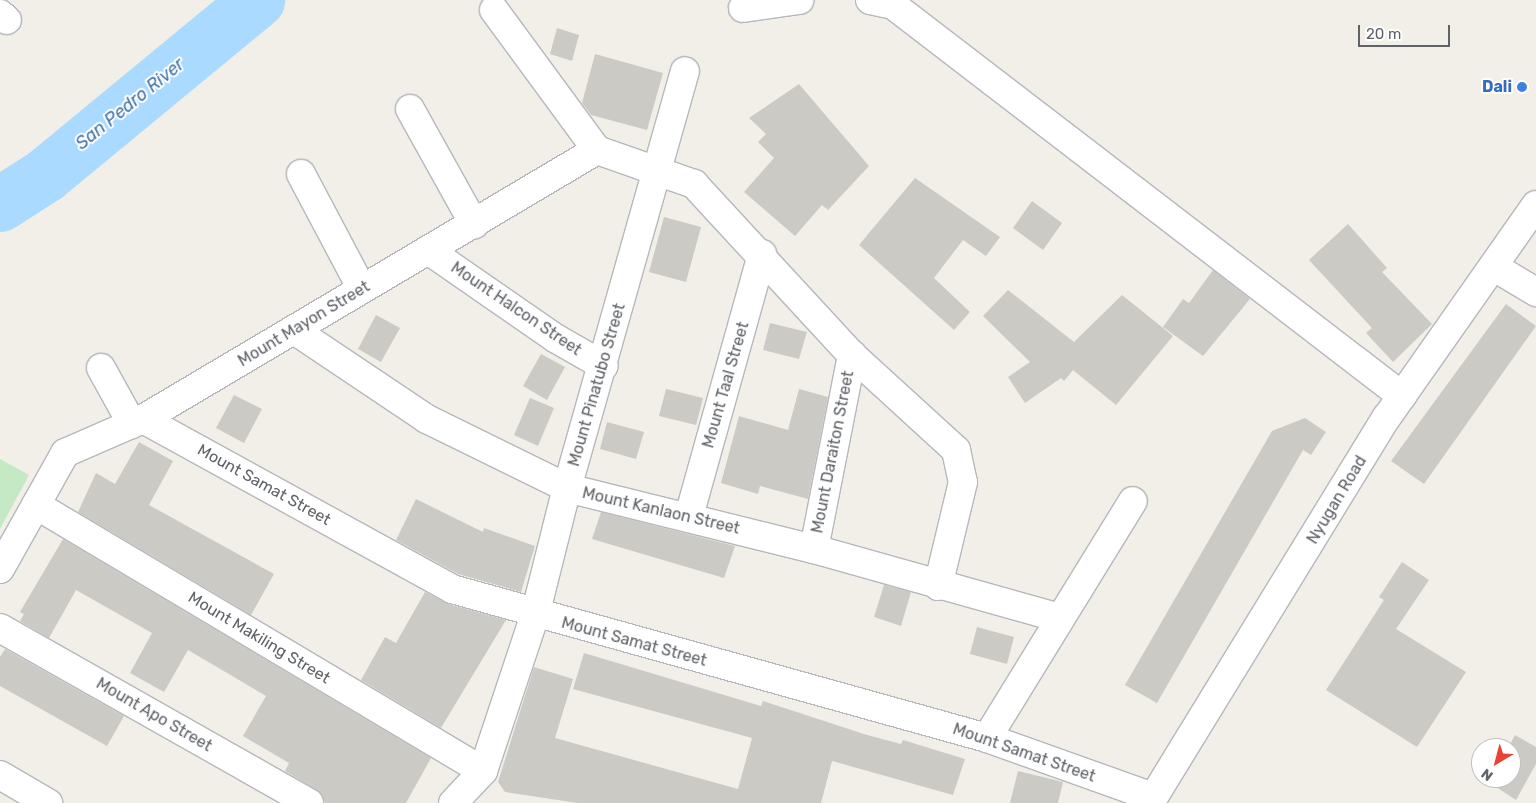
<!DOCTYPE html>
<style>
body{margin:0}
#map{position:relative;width:1536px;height:803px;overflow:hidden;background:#f1efe8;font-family:Rubik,sans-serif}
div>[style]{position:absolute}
.green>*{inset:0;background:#c5e8c5}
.river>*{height:55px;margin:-27.5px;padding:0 27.5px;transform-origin:27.5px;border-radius:27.5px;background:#aadaff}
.building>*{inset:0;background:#cccac5}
.roads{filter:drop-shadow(1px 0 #b5b8bc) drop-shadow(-1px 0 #b5b8bc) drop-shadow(0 1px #b5b8bc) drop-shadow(0 -1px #b5b8bc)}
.minor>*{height:28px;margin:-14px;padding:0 14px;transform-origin:14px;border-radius:14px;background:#fff}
.secondary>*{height:28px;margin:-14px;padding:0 14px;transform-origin:14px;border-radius:14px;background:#fff}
.dots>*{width:14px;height:14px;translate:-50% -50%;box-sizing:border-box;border:2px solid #fff;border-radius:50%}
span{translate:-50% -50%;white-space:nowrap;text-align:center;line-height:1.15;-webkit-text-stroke:4px #fff;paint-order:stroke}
.shop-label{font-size:16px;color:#366cbe;font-weight:700}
.right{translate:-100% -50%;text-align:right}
.street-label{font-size:16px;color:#5f6368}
.water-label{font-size:18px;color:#4174aa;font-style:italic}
.north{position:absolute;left:1471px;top:738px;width:50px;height:50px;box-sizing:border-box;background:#fff;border:1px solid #bfc1c3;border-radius:50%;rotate:217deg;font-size:14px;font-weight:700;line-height:20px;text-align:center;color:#5f6368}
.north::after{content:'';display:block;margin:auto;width:18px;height:22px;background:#ea4335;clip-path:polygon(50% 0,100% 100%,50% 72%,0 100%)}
.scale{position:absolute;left:1358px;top:25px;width:92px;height:22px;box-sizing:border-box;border:2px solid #5f6368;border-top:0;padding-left:6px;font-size:15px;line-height:18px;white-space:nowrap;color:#5f6368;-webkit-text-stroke:4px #fff;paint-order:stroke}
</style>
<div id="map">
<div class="green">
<i style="clip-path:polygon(0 459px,29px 475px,0 529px)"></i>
</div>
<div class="river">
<i style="left:0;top:204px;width:54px;rotate:-32.8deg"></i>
<i style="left:45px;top:175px;width:275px;rotate:-39.5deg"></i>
</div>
<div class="building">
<i style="clip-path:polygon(557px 28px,579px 35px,572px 61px,550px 54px)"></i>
<i style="clip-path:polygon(595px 54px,663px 73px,647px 130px,591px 115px,582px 103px)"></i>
<i style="clip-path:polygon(799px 84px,869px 166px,828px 210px,822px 205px,795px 236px,744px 192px,774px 158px,758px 142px,766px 134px,749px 118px)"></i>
<i style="clip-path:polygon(915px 178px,1000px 237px,986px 256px,963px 240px,934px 278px,970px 312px,954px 330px,859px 245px)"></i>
<i style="clip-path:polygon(1032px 201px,1062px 223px,1043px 250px,1013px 228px)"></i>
<i style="clip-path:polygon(664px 217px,701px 227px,686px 282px,649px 272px)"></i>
<i style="clip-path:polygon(1348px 224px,1387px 268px,1382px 272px,1432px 324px,1393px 362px,1366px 333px,1372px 328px,1309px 260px)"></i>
<i style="clip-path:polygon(1213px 270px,1250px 299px,1203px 356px,1163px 327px,1183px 299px,1189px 303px)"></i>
<i style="clip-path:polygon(1008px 290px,1074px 342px,1122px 295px,1173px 336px,1116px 405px,1073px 370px,1064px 381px,1061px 378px,1025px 403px,1008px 377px,1030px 362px,983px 316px)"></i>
<i style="clip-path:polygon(1506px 304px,1536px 326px,1424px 484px,1391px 461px)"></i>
<i style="clip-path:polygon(376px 315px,400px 328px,381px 362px,358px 349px)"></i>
<i style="clip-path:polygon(770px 323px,807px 332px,799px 359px,763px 350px)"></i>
<i style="clip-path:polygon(541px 354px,565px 367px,547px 400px,523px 386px)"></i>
<i style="clip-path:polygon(666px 389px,703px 398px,696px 425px,659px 416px)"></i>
<i style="clip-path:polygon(799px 389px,828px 397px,808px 499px,760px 486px,758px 494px,721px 483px,739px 416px,788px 430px)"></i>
<i style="clip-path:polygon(234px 395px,262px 409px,244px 443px,216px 428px)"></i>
<i style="clip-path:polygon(530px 398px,554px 408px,538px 446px,514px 435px)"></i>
<i style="clip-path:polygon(1305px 418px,1326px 432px,1311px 455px,1303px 450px,1157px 703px,1125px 685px,1272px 431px)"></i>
<i style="clip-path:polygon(607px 422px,644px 432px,636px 459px,600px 449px)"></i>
<i style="clip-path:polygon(139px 442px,173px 461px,149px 505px,274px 574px,251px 615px,78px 512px,96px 473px,115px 484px)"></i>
<i style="clip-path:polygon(416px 499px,483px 532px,484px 528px,535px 546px,521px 592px,458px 574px,396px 540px)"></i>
<i style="clip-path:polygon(601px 512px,735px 546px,724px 578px,592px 539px)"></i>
<i style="clip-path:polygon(63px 539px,431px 758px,406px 803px,325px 803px,317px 790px,285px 771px,289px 763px,243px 736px,266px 696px,188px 650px,164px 692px,130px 673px,152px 633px,76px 590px,49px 638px,20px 621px,24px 614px,20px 612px)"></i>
<i style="clip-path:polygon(1402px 562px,1429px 580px,1396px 629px,1466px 672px,1417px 747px,1326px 690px,1384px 600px,1379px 597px)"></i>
<i style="clip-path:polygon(884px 585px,911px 592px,901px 626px,874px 617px)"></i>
<i style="clip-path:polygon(425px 592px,448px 604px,506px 620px,441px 728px,361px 680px,385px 637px,396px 643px)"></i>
<i style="clip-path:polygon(977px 627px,1014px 637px,1007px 664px,970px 654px)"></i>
<i style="clip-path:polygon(5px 649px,124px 716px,107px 746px,0 686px,0 657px)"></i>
<i style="clip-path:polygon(584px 653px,761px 706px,763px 701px,867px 735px,901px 744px,903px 740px,965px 759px,953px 795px,832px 761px,821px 803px,578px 803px,505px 792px,498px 782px,534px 667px,573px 679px,555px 738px,738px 789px,752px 738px,573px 689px)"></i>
<i style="clip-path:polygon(1515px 735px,1536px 747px,1536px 764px,1516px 800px,1490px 783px,1492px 778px,1511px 778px,1508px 748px)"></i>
<i style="clip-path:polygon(1018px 771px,1063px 782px,1058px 803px,1010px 803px)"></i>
</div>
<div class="roads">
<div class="minor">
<i style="left:870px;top:0;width:24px;rotate:12deg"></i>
<i style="left:893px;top:5px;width:642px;rotate:37.53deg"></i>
<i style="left:743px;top:8px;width:57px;rotate:-8.1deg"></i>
<i style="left:494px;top:10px;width:174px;rotate:53.7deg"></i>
<i style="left:0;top:14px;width:9px;rotate:41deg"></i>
<i style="left:410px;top:109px;width:132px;rotate:60.9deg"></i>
<i style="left:301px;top:174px;width:130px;rotate:62.1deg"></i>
<i style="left:428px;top:250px;width:155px;rotate:34.7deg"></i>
<i style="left:555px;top:338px;width:56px;rotate:29.7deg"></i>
<i style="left:1494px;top:267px;width:49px;rotate:30.8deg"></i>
<i style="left:294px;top:330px;width:160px;rotate:33.8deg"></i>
<i style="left:427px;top:419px;width:156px;rotate:26.2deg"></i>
<i style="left:567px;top:488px;width:254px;rotate:13.9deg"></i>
<i style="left:814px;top:549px;width:255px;rotate:15.7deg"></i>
<i style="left:101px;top:368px;width:64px;rotate:61deg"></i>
<i style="left:143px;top:419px;width:353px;rotate:28.8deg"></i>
<i style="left:452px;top:589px;width:555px;rotate:15.56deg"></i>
<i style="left:987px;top:738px;width:176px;rotate:19.6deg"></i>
<i style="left:36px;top:505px;width:520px;rotate:30.76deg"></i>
<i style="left:689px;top:516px;width:272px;rotate:-74.4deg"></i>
<i style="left:814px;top:549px;width:198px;rotate:-78.9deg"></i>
<i style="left:0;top:569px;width:133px;rotate:-60.7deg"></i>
<i style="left:65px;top:453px;width:85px;rotate:-23.6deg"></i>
<i style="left:143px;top:419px;width:528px;rotate:-30.65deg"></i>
<i style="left:597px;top:150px;width:103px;rotate:19.3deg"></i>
<i style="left:694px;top:184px;width:233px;rotate:47.3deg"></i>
<i style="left:852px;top:355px;width:141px;rotate:42.4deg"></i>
<i style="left:956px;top:450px;width:33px;rotate:78deg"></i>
<i style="left:963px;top:482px;width:107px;rotate:103.5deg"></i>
<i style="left:0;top:628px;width:355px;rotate:29.5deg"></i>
<i style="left:987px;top:738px;width:278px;rotate:-58.4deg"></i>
<i style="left:0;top:775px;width:56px;rotate:30.3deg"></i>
<i style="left:453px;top:803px;width:44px;rotate:-46.8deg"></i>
<i style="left:483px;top:771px;width:164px;rotate:-71.6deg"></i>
<i style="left:535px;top:615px;width:131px;rotate:-75.9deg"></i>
<i style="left:567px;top:488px;width:433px;rotate:-74.2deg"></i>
</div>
<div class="secondary">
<i style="left:1150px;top:803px;width:453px;rotate:-58.5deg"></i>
<i style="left:1387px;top:417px;width:259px;rotate:-54.9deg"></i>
</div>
</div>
<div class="dots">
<i style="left:1522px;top:87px;background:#3f7fe0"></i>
</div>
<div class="shop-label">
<span class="right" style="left:1512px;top:87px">Dali</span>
</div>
<div class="street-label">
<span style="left:516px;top:309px;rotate:34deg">Mount Halcon Street</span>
<span style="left:304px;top:324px;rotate:-31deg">Mount Mayon Street</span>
<span style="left:597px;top:385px;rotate:-74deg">Mount Pinatubo Street</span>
<span style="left:726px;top:385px;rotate:-74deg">Mount Taal Street</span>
<span style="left:833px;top:452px;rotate:-79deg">Mount Daraiton Street</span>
<span style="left:264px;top:485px;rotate:29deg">Mount Samat Street</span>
<span style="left:1337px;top:500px;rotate:-59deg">Nyugan Road</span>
<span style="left:661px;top:511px;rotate:13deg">Mount Kanlaon Street</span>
<span style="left:259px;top:638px;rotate:31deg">Mount Makiling Street</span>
<span style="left:634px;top:642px;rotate:15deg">Mount Samat Street</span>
<span style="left:154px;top:715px;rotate:30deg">Mount Apo Street</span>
<span style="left:1024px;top:753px;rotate:19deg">Mount Samat Street</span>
</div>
<div class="water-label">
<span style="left:130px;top:104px;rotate:-39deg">San Pedro River</span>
</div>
<div class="north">N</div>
<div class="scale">20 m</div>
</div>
